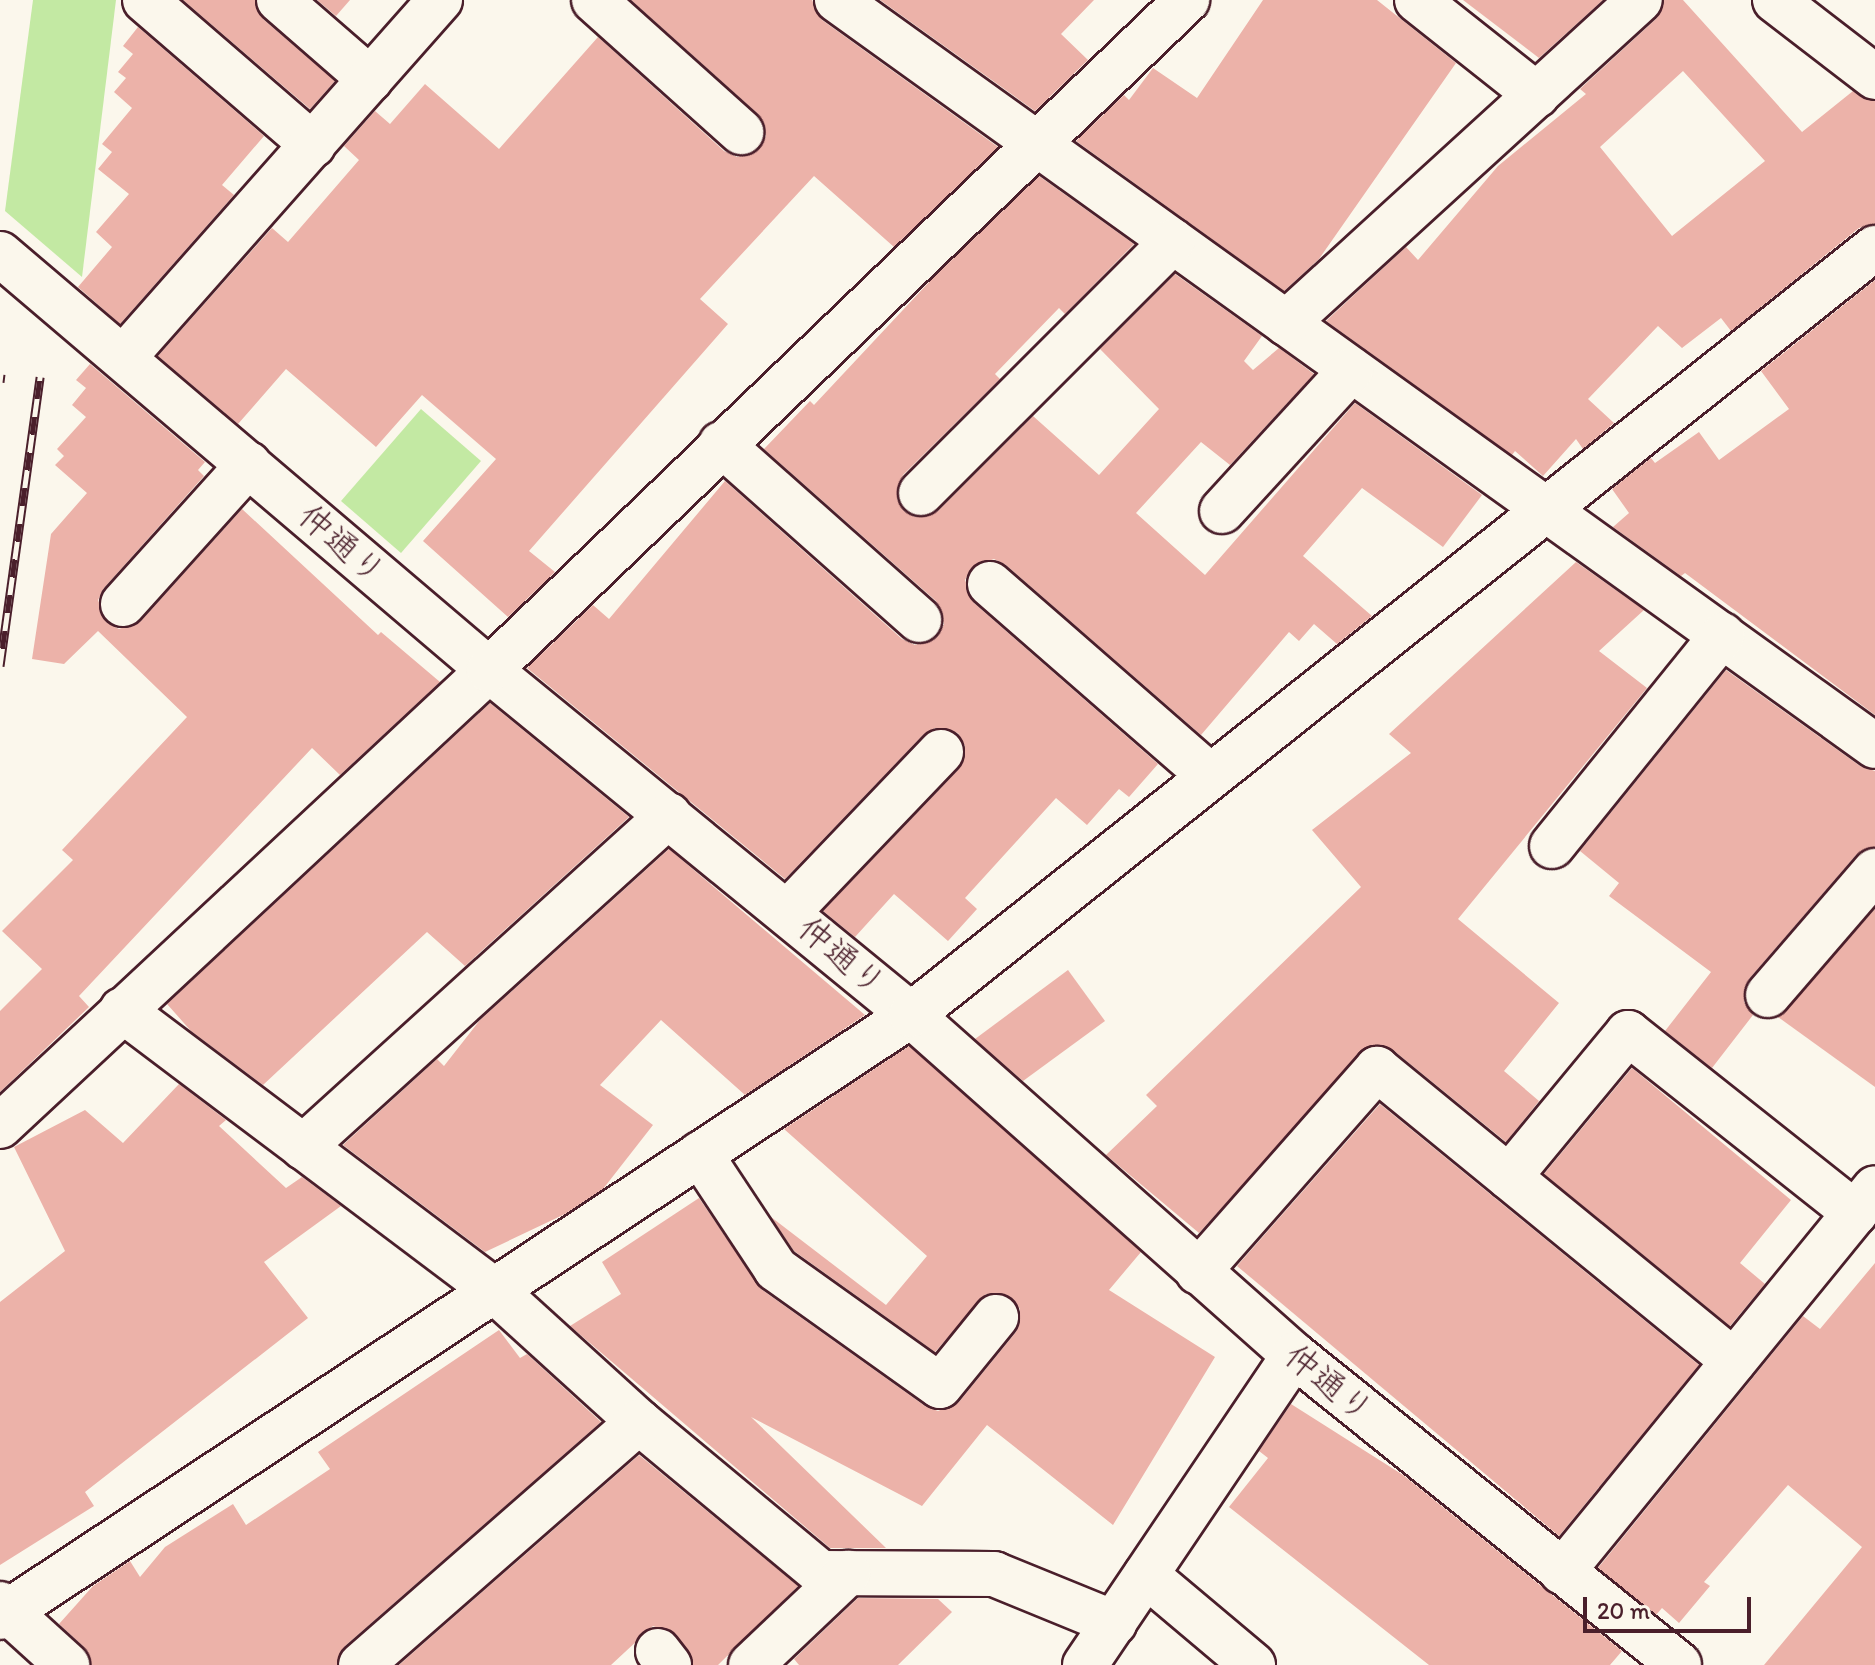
<!DOCTYPE html>
<meta charset="utf-8">
<style>
body{margin:0}
#map{position:relative;width:1875px;height:1665px;overflow:hidden;background:#fbf7ec;font-family:Itim,"Klee One",sans-serif}
div>[style]{position:absolute}
.green>*{inset:0;background:#c3e9a3}
.building>*{inset:0;background:#ecb2a9}
.roads{filter:drop-shadow(2px 0 #4a1f2b) drop-shadow(-2px 0 #4a1f2b) drop-shadow(0 2px #4a1f2b) drop-shadow(0 -2px #4a1f2b)}
.minor>*{height:44px;margin:-22px;padding:0 22px;transform-origin:22px;border-radius:22px;background:#fbf7ec}
.rail>*{height:9px;margin-top:-4.5px;transform-origin:0;background:repeating-linear-gradient(90deg,#fbf7ec 0 18px,#4a1f2b 0 36px);box-sizing:border-box;border-block:2px solid #4a1f2b}
span{translate:-50% -50%;white-space:nowrap;text-align:center;line-height:1.15;-webkit-text-stroke:6px #fbf7ec;paint-order:stroke}
.street-label{font-size:34px;color:#4a1f2b}
.scale{position:absolute;left:1583px;top:1597px;width:168px;height:36px;box-sizing:border-box;border:4px solid #4a1f2b;border-top:0;padding-left:10px;font-size:24px;line-height:28px;white-space:nowrap;color:#4a1f2b;-webkit-text-stroke:6px #fbf7ec;paint-order:stroke}
</style>
<div id="map">
<div class="green">
<i style="clip-path:polygon(33px 0,116px 0,82px 277px,5px 211px)"></i>
<i style="clip-path:polygon(421px 409px,481px 461px,401px 553px,341px 501px)"></i>
</div>
<div class="building">
<i style="clip-path:polygon(183px 0,255px 0,263px 19px,335px 81px,310px 109px)"></i>
<i style="clip-path:polygon(317px 0,350px 0,336px 16px)"></i>
<i style="clip-path:polygon(631px 0,812px 0,822px 20px,998px 147px,894px 247px,814px 176px,700px 299px,728px 324px,529px 551px,555px 572px,508px 617px,423px 541px,496px 459px,422px 395px,376px 447px,286px 369px,238px 424px,158px 356px,272px 228px,288px 242px,359px 160px,344px 146px,375px 111px,390px 124px,425px 84px,499px 149px,598px 37px,724px 151px,737px 157px,759px 149px,766px 136px,758px 114px)"></i>
<i style="clip-path:polygon(880px 0,1094px 0,1061px 34px,1088px 60px,1035px 111px)"></i>
<i style="clip-path:polygon(1263px 0,1377px 0,1456px 63px,1319px 259px,1284px 291px,1076px 141px,1124px 95px,1129px 100px,1153px 68px,1197px 98px)"></i>
<i style="clip-path:polygon(1463px 0,1603px 0,1539px 58px)"></i>
<i style="clip-path:polygon(evenodd,1664px 0,1683px 0,1802px 132px,1853px 91px,1875px 101px,1875px 224px,1859px 228px,1731px 331px,1721px 318px,1682px 348px,1658px 326px,1588px 399px,1614px 423px,1583px 449px,1576px 439px,1543px 476px,1515px 451px,1512px 455px,1326px 321px,1406px 247px,1418px 260px,1498px 166px,1586px 94px,1580px 89px,1657px 18px,1664px 0,1683px 71px,1765px 161px,1672px 236px,1600px 147px,1683px 71px)"></i>
<i style="clip-path:polygon(138px 27px,264px 136px,222px 185px,234px 195px,120px 324px,78px 287px,112px 247px,96px 232px,129px 194px,98px 169px,112px 152px,102px 144px,132px 108px,114px 92px,126px 78px,118px 72px,133px 54px,123px 46px)"></i>
<i style="clip-path:polygon(1039px 176px,1134px 244px,1065px 314px,1059px 308px,995px 374px,1000px 379px,903px 475px,897px 499px,904px 511px,915px 517px,938px 511px,1033px 416px,1099px 475px,1159px 409px,1100px 349px,1175px 274px,1262px 336px,1244px 361px,1253px 370px,1279px 348px,1314px 374px,1230px 465px,1201px 442px,1136px 513px,1205px 575px,1355px 403px,1482px 495px,1443px 547px,1362px 488px,1303px 556px,1372px 616px,1337px 644px,1314px 624px,1299px 641px,1289px 632px,1201px 735px,1006px 565px,994px 559px,972px 567px,965px 580px,974px 603px,1158px 764px,1129px 797px,1119px 789px,1087px 825px,1056px 798px,965px 898px,977px 909px,948px 941px,894px 894px,855px 937px,823px 911px,959px 769px,965px 746px,958px 733px,935px 728px,923px 735px,785px 879px,527px 668px,593px 605px,609px 619px,725px 481px,902px 639px,915px 645px,937px 637px,944px 624px,936px 601px,764px 449px,810px 401px,814px 405px,931px 280px)"></i>
<i style="clip-path:polygon(1875px 280px,1875px 715px,1685px 573px,1681px 576px,1613px 527px,1629px 513px,1612px 489px,1651px 458px,1655px 463px,1699px 432px,1719px 460px,1789px 409px,1761px 371px)"></i>
<i style="clip-path:polygon(90px 364px,205px 462px,198px 470px,204px 476px,104px 588px,98px 600px,106px 622px,119px 629px,141px 621px,242px 509px,378px 635px,381px 632px,440px 682px,340px 775px,312px 748px,79px 996px,89px 1007px,0 1092px,0 1011px,42px 969px,2px 931px,73px 860px,62px 850px,187px 717px,98px 631px,64px 664px,32px 659px,51px 534px,87px 493px,55px 465px,64px 456px,57px 449px,86px 417px,72px 405px,86px 388px,76px 380px)"></i>
<i style="clip-path:polygon(1576px 562px,1644px 610px,1599px 651px,1647px 688px,1458px 919px,1559px 1003px,1504px 1071px,1539px 1101px,1506px 1142px,1393px 1050px,1368px 1046px,1199px 1233px,1106px 1155px,1157px 1106px,1146px 1095px,1361px 887px,1312px 830px,1411px 753px,1389px 734px)"></i>
<i style="clip-path:polygon(1726px 670px,1860px 766px,1875px 771px,1875px 847px,1856px 855px,1749px 979px,1744px 1002px,1753px 1015px,1712px 1068px,1665px 1031px,1711px 972px,1609px 896px,1619px 883px,1580px 851px)"></i>
<i style="clip-path:polygon(490px 703px,629px 817px,465px 966px,427px 932px,263px 1085px,191px 1031px,167px 1004px)"></i>
<i style="clip-path:polygon(669px 849px,865px 1015px,745px 1095px,661px 1020px,600px 1085px,653px 1125px,603px 1189px,565px 1214px,485px 1252px,343px 1145px,437px 1059px,444px 1066px,480px 1020px)"></i>
<i style="clip-path:polygon(1875px 909px,1875px 1087px,1778px 1017px)"></i>
<i style="clip-path:polygon(1068px 970px,1105px 1021px,1023px 1081px,975px 1039px)"></i>
<i style="clip-path:polygon(909px 1046px,1141px 1252px,1109px 1290px,1215px 1357px,1113px 1525px,987px 1425px,922px 1506px,751px 1417px,886px 1548px,830px 1548px,570px 1326px,621px 1294px,602px 1262px,699px 1198px,761px 1289px,925px 1406px,938px 1411px,959px 1402px,1016px 1332px,1020px 1309px,1012px 1298px,986px 1294px,935px 1352px,794px 1251px,771px 1217px,886px 1305px,927px 1256px,784px 1129px)"></i>
<i style="clip-path:polygon(1632px 1068px,1791px 1200px,1740px 1263px,1765px 1284px,1730px 1326px,1544px 1174px)"></i>
<i style="clip-path:polygon(179px 1084px,226px 1120px,219px 1126px,286px 1188px,302px 1177px,341px 1206px,264px 1262px,308px 1318px,85px 1492px,94px 1506px,0 1565px,0 1302px,65px 1251px,14px 1147px,85px 1110px,123px 1143px)"></i>
<i style="clip-path:polygon(1380px 1104px,1699px 1365px,1559px 1536px,1237px 1266px)"></i>
<i style="clip-path:polygon(1875px 1263px,1875px 1665px,1764px 1665px,1862px 1547px,1788px 1485px,1704px 1582px,1710px 1586px,1679px 1623px,1662px 1608px,1656px 1615px,1598px 1568px,1803px 1316px,1820px 1329px)"></i>
<i style="clip-path:polygon(499px 1330px,520px 1358px,527px 1354px,601px 1422px,345px 1646px,337px 1665px,91px 1665px,84px 1647px,59px 1624px,93px 1586px,130px 1561px,140px 1577px,165px 1547px,233px 1504px,246px 1525px,330px 1469px,318px 1452px)"></i>
<i style="clip-path:polygon(1291px 1404px,1403px 1475px,1622px 1651px,1610px 1665px,1429px 1665px,1229px 1507px,1268px 1458px,1259px 1451px)"></i>
<i style="clip-path:polygon(639px 1455px,798px 1586px,718px 1665px,693px 1665px,677px 1635px,653px 1626px,611px 1665px,399px 1665px)"></i>
<i style="clip-path:polygon(858px 1598px,938px 1599px,952px 1612px,898px 1665px,799px 1665px,794px 1659px)"></i>
</div>
<div class="roads">
<div class="minor">
<i style="left:145px;top:0;width:222px;rotate:40.8deg"></i>
<i style="left:279px;top:0;width:121px;rotate:41deg"></i>
<i style="left:594px;top:0;width:198px;rotate:41.9deg"></i>
<i style="left:837px;top:0;width:1278px;rotate:35.7deg"></i>
<i style="left:1417px;top:0;width:153px;rotate:38.4deg"></i>
<i style="left:1775px;top:0;width:126px;rotate:37.6deg"></i>
<i style="left:0;top:254px;width:642px;rotate:40.39deg"></i>
<i style="left:489px;top:670px;width:545px;rotate:39.27deg"></i>
<i style="left:911px;top:1015px;width:512px;rotate:41.6deg"></i>
<i style="left:1294px;top:1355px;width:494px;rotate:38.8deg"></i>
<i style="left:1286px;top:323px;width:479px;rotate:-42.4deg"></i>
<i style="left:124px;top:357px;width:477px;rotate:-48.5deg"></i>
<i style="left:721px;top:444px;width:265px;rotate:41.6deg"></i>
<i style="left:921px;top:493px;width:356px;rotate:-45deg"></i>
<i style="left:1222px;top:511px;width:191px;rotate:-47.5deg"></i>
<i style="left:990px;top:584px;width:291px;rotate:41.1deg"></i>
<i style="left:123px;top:604px;width:188px;rotate:-48deg"></i>
<i style="left:1552px;top:846px;width:271px;rotate:-51.1deg"></i>
<i style="left:789px;top:911px;width:220px;rotate:-46.3deg"></i>
<i style="left:1768px;top:995px;width:164px;rotate:-49.2deg"></i>
<i style="left:122px;top:1010px;width:467px;rotate:37deg"></i>
<i style="left:495px;top:1291px;width:195px;rotate:42.3deg"></i>
<i style="left:639px;top:1422px;width:236px;rotate:39.7deg"></i>
<i style="left:821px;top:1573px;width:173px;rotate:0.3deg"></i>
<i style="left:994px;top:1574px;width:130px;rotate:22.2deg"></i>
<i style="left:0;top:1126px;width:669px;rotate:-43deg"></i>
<i style="left:489px;top:670px;width:968px;rotate:-43.83deg"></i>
<i style="left:303px;top:1147px;width:494px;rotate:-42.2deg"></i>
<i style="left:700px;top:1154px;width:138px;rotate:56.5deg"></i>
<i style="left:776px;top:1269px;width:201px;rotate:35.5deg"></i>
<i style="left:940px;top:1386px;width:89px;rotate:-50.9deg"></i>
<i style="left:1509px;top:1177px;width:187px;rotate:-50.4deg"></i>
<i style="left:1628px;top:1033px;width:290px;rotate:38.4deg"></i>
<i style="left:1198px;top:1272px;width:271px;rotate:-48.6deg"></i>
<i style="left:1377px;top:1069px;width:461px;rotate:39.3deg"></i>
<i style="left:1562px;top:1572px;width:495px;rotate:-50.8deg"></i>
<i style="left:1146px;top:1575px;width:140px;rotate:40.1deg"></i>
<i style="left:0;top:1604px;width:91px;rotate:42.3deg"></i>
<i style="left:0;top:1617px;width:1092px;rotate:-33.46deg"></i>
<i style="left:911px;top:1015px;width:1232px;rotate:-38.51deg"></i>
<i style="left:658px;top:1651px;width:18px;rotate:52deg"></i>
<i style="left:361px;top:1665px;width:369px;rotate:-41.2deg"></i>
<i style="left:751px;top:1665px;width:134px;rotate:-43.5deg"></i>
<i style="left:1085px;top:1665px;width:374px;rotate:-56deg"></i>
</div>
</div>
<div class="rail">
<i style="left:0;top:382px;width:8px;rotate:-83deg"></i>
<i style="left:0;top:666px;width:292px;rotate:-82.1deg"></i>
</div>
<div class="street-label">
<span style="left:342px;top:544px;rotate:41deg">仲通り</span>
<span style="left:842px;top:956px;rotate:40deg">仲通り</span>
<span style="left:1329px;top:1383px;rotate:39deg">仲通り</span>
</div>
<div class="scale">20 m</div>
</div>
